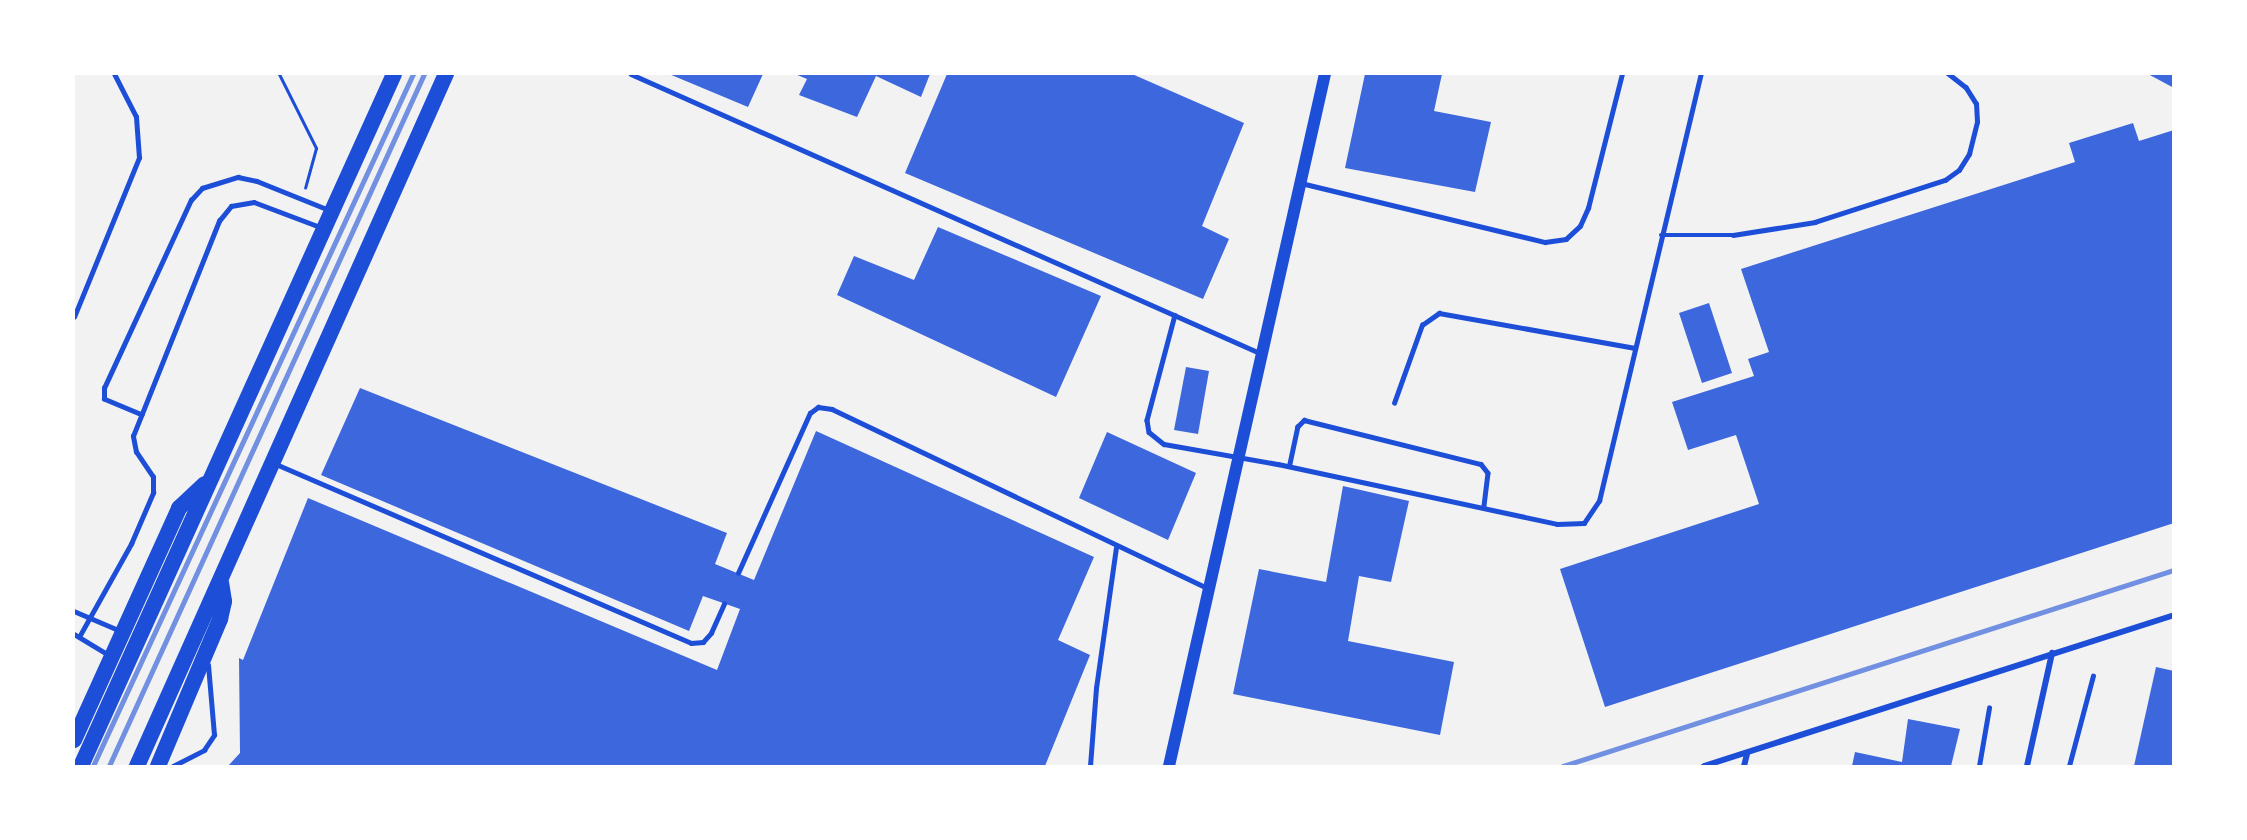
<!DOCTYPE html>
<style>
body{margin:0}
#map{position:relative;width:2247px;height:840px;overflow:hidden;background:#f2f2f2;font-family:"Exo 2",sans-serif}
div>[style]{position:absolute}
.building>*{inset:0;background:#3d67dc}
.path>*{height:3px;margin:-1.5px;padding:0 1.5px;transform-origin:1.5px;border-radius:1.5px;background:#1d4ed8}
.service>*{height:4.5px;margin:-2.25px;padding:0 2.25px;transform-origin:2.25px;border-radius:2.25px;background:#1d4ed8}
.minor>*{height:6px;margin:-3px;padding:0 3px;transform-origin:3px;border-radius:3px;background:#1d4ed8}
.secondary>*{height:12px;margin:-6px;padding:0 6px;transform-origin:6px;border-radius:6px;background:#1d4ed8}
.trunk>*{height:16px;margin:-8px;padding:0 8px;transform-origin:8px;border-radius:8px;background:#1d4ed8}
.rail>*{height:4.5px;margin:-2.25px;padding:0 2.25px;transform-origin:2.25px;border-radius:2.25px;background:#7290e2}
span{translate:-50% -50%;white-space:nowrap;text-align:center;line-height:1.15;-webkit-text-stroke:4.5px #fff;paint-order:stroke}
.frame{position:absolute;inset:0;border:75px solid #fff;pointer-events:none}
</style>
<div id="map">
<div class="building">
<i style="clip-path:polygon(669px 74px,763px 74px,748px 107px)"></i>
<i style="clip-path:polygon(795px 74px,930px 74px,921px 97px,876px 76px,857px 117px,799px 95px,807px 79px)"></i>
<i style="clip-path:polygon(947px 74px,1132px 74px,1244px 123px,1202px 226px,1229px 239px,1203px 299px,905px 173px)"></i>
<i style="clip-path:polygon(1365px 74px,1442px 74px,1434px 111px,1491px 122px,1475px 192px,1345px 168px)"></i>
<i style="clip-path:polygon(2148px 74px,2174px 74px,2174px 88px)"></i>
<i style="clip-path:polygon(2133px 123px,2139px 141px,2174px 130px,2174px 523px,1605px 707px,1560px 569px,1759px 504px,1736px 435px,1688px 450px,1672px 402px,1754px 376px,1748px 359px,1769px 352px,1741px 269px,2075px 162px,2069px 143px)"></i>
<i style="clip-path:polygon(938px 227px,1101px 296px,1056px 397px,837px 295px,854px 256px,914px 280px)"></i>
<i style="clip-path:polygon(1709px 303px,1732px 373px,1702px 383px,1679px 313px)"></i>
<i style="clip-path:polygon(1186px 367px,1209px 371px,1198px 434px,1174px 430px)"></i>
<i style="clip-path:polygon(360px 388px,727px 533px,715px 564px,754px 580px,816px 431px,1094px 557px,1058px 640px,1090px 655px,1045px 766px,228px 766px,240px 753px,239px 658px,243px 660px,308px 498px,717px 670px,740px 609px,703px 596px,689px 631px,321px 475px)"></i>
<i style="clip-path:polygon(1107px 432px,1196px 473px,1168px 540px,1079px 498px)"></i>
<i style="clip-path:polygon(1343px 486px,1409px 501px,1391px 582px,1359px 576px,1348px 641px,1454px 662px,1440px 735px,1233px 694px,1259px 569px,1326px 582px)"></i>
<i style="clip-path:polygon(2156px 667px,2174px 671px,2174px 766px,2134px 766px)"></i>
<i style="clip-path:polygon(1908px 719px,1960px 729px,1951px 766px,1852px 766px,1855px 752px,1902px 762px)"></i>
</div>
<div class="path">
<i style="left:279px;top:74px;width:83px;rotate:63.4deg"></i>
<i style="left:316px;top:148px;width:41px;rotate:105.4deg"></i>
</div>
<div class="service">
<i style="left:631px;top:74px;width:690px;rotate:23.93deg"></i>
<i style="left:1301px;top:183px;width:251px;rotate:13.6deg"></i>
<i style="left:1545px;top:242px;width:21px;rotate:-8deg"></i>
<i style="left:1566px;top:239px;width:19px;rotate:-43deg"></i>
<i style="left:1580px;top:226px;width:20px;rotate:-66deg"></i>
<i style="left:1588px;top:208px;width:138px;rotate:-75.8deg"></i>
<i style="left:1661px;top:235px;width:72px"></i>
<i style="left:1733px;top:235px;width:83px;rotate:-9deg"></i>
<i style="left:1815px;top:222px;width:137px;rotate:-17.9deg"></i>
<i style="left:1945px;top:180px;width:17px;rotate:-36deg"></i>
<i style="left:1959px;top:170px;width:19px;rotate:-58deg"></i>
<i style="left:1969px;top:154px;width:33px;rotate:-76deg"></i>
<i style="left:1977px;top:122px;width:18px;rotate:-93deg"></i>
<i style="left:1976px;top:104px;width:19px;rotate:-122deg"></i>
<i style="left:1966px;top:88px;width:23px;rotate:-142deg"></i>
<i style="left:1175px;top:315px;width:109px;rotate:104.9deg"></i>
<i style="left:1147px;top:420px;width:12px;rotate:81deg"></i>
<i style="left:1149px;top:432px;width:19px;rotate:39deg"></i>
<i style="left:1164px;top:444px;width:116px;rotate:10deg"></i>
<i style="left:1278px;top:464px;width:285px;rotate:12.1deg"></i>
<i style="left:1557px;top:524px;width:27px;rotate:-2deg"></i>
<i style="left:1584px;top:523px;width:27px;rotate:-56deg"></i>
<i style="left:1599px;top:501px;width:439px;rotate:-76.6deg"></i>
<i style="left:74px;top:317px;width:172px;rotate:-67.8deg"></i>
<i style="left:139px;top:158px;width:41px;rotate:-94.2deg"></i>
<i style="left:136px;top:117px;width:48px;rotate:-117.1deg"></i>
<i style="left:1394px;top:403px;width:83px;rotate:-70.3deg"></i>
<i style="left:1422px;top:325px;width:21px;rotate:-35deg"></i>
<i style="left:1439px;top:313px;width:199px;rotate:10.1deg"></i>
<i style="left:142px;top:415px;width:41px;rotate:-157.2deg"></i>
<i style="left:104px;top:399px;width:11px;rotate:-90deg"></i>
<i style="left:104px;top:388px;width:207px;rotate:-65.2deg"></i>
<i style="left:191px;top:200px;width:16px;rotate:-47deg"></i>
<i style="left:202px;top:188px;width:38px;rotate:-17deg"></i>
<i style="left:238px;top:177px;width:19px;rotate:12deg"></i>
<i style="left:257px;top:181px;width:78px;rotate:21.9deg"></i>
<i style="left:276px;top:464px;width:452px;rotate:23.3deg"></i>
<i style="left:691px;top:643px;width:12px;rotate:-5deg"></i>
<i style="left:703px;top:642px;width:12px;rotate:-48deg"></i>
<i style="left:711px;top:633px;width:32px;rotate:-66deg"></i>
<i style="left:1289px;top:466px;width:40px;rotate:-78deg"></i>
<i style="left:1297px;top:427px;width:10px;rotate:-45deg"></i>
<i style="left:1304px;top:420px;width:182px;rotate:14deg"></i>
<i style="left:1481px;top:464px;width:11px;rotate:52deg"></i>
<i style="left:1488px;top:473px;width:33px;rotate:97deg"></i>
<i style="left:738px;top:573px;width:175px;rotate:-65.8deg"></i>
<i style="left:810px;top:413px;width:10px;rotate:-37deg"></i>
<i style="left:818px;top:407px;width:14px;rotate:8deg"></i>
<i style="left:832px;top:409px;width:416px;rotate:25.5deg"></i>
<i style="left:74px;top:611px;width:51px;rotate:23.1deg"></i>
<i style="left:74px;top:634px;width:41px;rotate:31deg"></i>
<i style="left:79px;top:637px;width:107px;rotate:-60.8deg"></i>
<i style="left:131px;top:544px;width:56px;rotate:-66.7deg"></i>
<i style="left:153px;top:493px;width:16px;rotate:-90deg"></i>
<i style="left:153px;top:477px;width:30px;rotate:-124deg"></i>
<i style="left:136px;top:452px;width:16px;rotate:-101deg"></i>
<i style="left:133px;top:436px;width:232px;rotate:-68.2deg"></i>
<i style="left:219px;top:221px;width:19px;rotate:-51deg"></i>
<i style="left:231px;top:206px;width:23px;rotate:-10deg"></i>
<i style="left:254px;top:202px;width:71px;rotate:20.7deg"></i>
<i style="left:173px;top:766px;width:35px;rotate:-27deg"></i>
<i style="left:204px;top:750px;width:18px;rotate:-56deg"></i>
<i style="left:214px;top:735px;width:70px;rotate:-94.9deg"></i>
<i style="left:1090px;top:766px;width:78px;rotate:-85.6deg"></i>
<i style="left:1096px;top:688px;width:141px;rotate:-81.9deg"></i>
<i style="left:1979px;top:766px;width:59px;rotate:-80.2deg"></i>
<i style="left:2069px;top:766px;width:93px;rotate:-75.1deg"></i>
</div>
<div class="minor">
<i style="left:1704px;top:766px;width:494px;rotate:-17.8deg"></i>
<i style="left:1744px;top:766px;width:12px;rotate:-76deg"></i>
<i style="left:2027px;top:766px;width:116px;rotate:-77.5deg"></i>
</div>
<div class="secondary">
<i style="left:1169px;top:766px;width:709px;rotate:-77.3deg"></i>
</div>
<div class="trunk">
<i style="left:74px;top:740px;width:255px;rotate:-65.6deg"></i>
<i style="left:179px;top:508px;width:35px;rotate:-43deg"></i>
<i style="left:81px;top:766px;width:759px;rotate:-65.66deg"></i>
<i style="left:137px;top:766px;width:758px;rotate:-65.94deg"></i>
<i style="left:158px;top:766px;width:160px;rotate:-67.1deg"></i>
<i style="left:220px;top:619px;width:18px;rotate:-77deg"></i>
<i style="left:224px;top:601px;width:18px;rotate:-99deg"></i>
</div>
<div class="rail">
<i style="left:93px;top:766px;width:762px;rotate:-65.18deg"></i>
<i style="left:109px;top:766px;width:760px;rotate:-65.52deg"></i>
<i style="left:1563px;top:766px;width:642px;rotate:-17.79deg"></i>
</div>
<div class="frame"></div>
</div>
